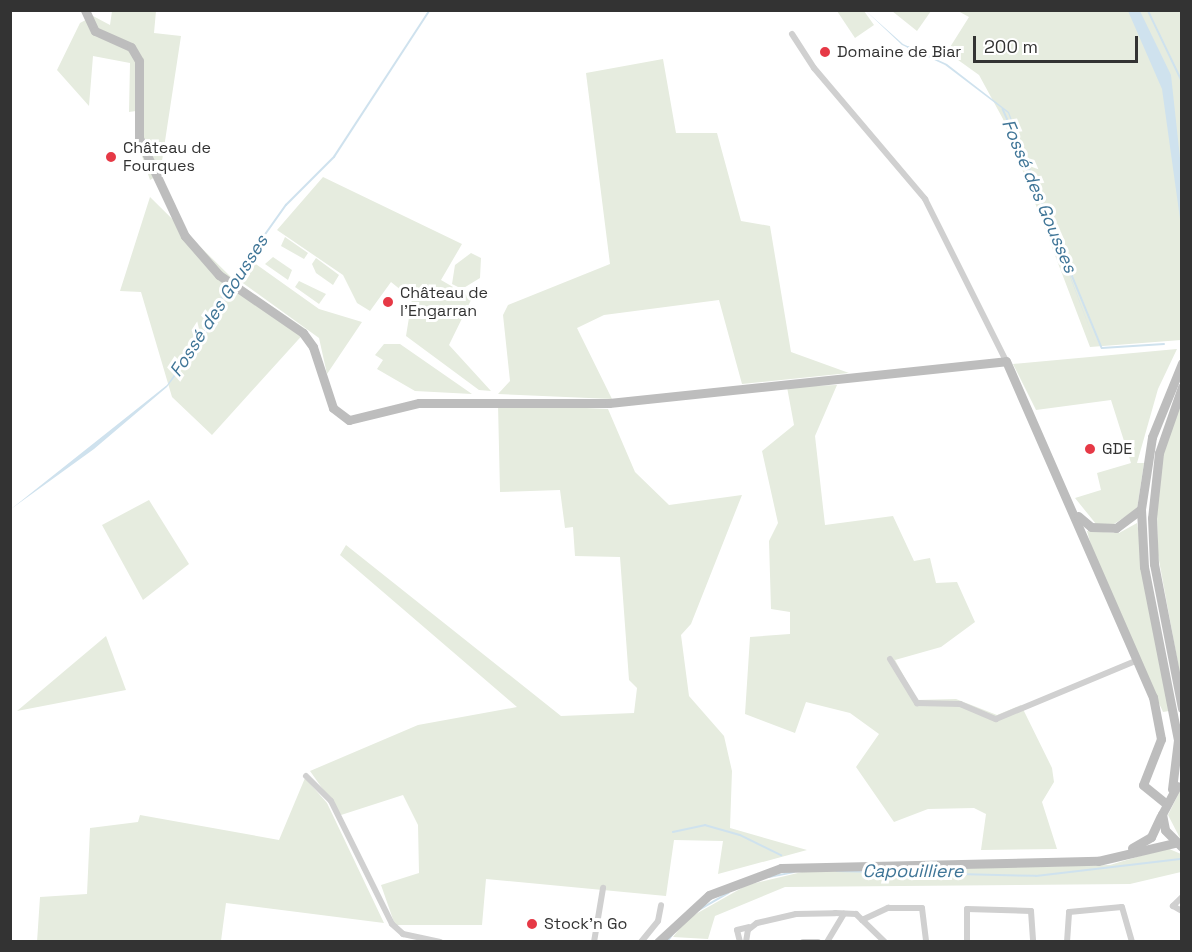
<!DOCTYPE html>
<meta charset="utf-8">
<style>
body{margin:0}
#map{position:relative;width:1192px;height:952px;overflow:hidden;background:#fff;font-family:"Space Grotesk",sans-serif}
div>[style]{position:absolute}
.green>*{inset:0;background:#e6ecdf}
.water>*{inset:0;background:#cfe2ee}
.stream>*{height:1.5px;margin:-0.75px;padding:0 0.75px;transform-origin:0.75px;border-radius:0.75px;background:#cfe2ee}
.street>*{height:6px;margin:-3px;padding:0 3px;transform-origin:3px;border-radius:3px;background:#d0d0d0}
.secondary>*{height:9px;margin:-4.5px;padding:0 4.5px;transform-origin:4.5px;border-radius:4.5px;background:#bdbdbd}
.dots>*{width:16px;height:16px;translate:-50% -50%;box-sizing:border-box;border:3px solid #fff;border-radius:50%}
span{translate:-50% -50%;white-space:nowrap;text-align:center;line-height:1.15;-webkit-text-stroke:6px #fff;paint-order:stroke}
.poi-label{font-size:16px;color:#333}
.left{translate:0 -50%;text-align:left}
.water-label{font-size:18px;color:#3f7597;font-style:italic}
.frame{position:absolute;inset:0;border:12px solid #333;pointer-events:none}
.scale{position:absolute;left:973px;top:36px;width:165px;height:27px;box-sizing:border-box;border:3px solid #333;border-top:0;padding-left:8px;font-size:18px;line-height:21px;white-space:nowrap;color:#333;-webkit-text-stroke:4px #fff;paint-order:stroke}
</style>
<div id="map">
<div class="green">
<i style="clip-path:polygon(112px 11px,156px 11px,154px 33px,181px 36px,160px 174px,150px 180px,137px 141px,136px 111px,129px 112px,130px 63px,93px 56px,89px 106px,57px 70px,80px 23px,93px 16px,110px 25px)"></i>
<i style="clip-path:polygon(837px 11px,864px 11px,874px 25px,855px 38px)"></i>
<i style="clip-path:polygon(892px 11px,931px 11px,917px 31px)"></i>
<i style="clip-path:polygon(958px 11px,1181px 11px,1181px 340px,1090px 347px,1003px 119px,979px 75px,947px 52px,969px 17px)"></i>
<i style="clip-path:polygon(663px 59px,676px 133px,717px 133px,741px 221px,770px 226px,791px 352px,849px 373px,742px 384px,719px 300px,604px 315px,577px 328px,612px 399px,498px 394px,510px 381px,503px 315px,508px 305px,610px 264px,586px 73px)"></i>
<i style="clip-path:polygon(323px 177px,462px 244px,441px 280px,472px 298px,449px 345px,491px 391px,479px 390px,406px 336px,412px 299px,391px 282px,370px 311px,357px 303px,343px 275px,277px 230px)"></i>
<i style="clip-path:polygon(150px 197px,236px 282px,307px 330px,212px 435px,172px 397px,141px 292px,120px 291px)"></i>
<i style="clip-path:polygon(285px 237px,308px 253px,304px 259px,281px 246px)"></i>
<i style="clip-path:polygon(471px 253px,481px 258px,480px 278px,462px 289px,452px 284px,455px 265px)"></i>
<i style="clip-path:polygon(273px 257px,292px 270px,288px 280px,265px 264px)"></i>
<i style="clip-path:polygon(316px 258px,339px 275px,333px 285px,316px 273px,312px 264px)"></i>
<i style="clip-path:polygon(253px 262px,319px 309px,362px 322px,327px 374px,319px 338px,240px 281px)"></i>
<i style="clip-path:polygon(299px 281px,326px 294px,319px 304px,295px 287px)"></i>
<i style="clip-path:polygon(384px 344px,400px 344px,472px 394px,415px 391px,377px 369px,383px 360px,375px 355px)"></i>
<i style="clip-path:polygon(1177px 349px,1158px 389px,1137px 463px,1144px 463px,1137px 509px,1114px 524px,1096px 524px,1075px 498px,1101px 490px,1097px 473px,1131px 463px,1111px 400px,1036px 410px,1013px 364px)"></i>
<i style="clip-path:polygon(837px 385px,815px 436px,825px 525px,893px 516px,914px 561px,930px 558px,936px 583px,957px 582px,975px 622px,941px 647px,895px 660px,917px 700px,956px 699px,997px 715px,1021px 705px,1052px 768px,1054px 782px,1042px 802px,1057px 849px,981px 850px,986px 814px,974px 808px,928px 809px,894px 822px,856px 767px,879px 734px,850px 713px,806px 702px,795px 733px,745px 714px,750px 637px,790px 634px,790px 612px,771px 609px,769px 541px,778px 523px,762px 451px,794px 425px,787px 387px)"></i>
<i style="clip-path:polygon(1181px 400px,1181px 680px,1158px 555px,1157px 513px,1161px 460px)"></i>
<i style="clip-path:polygon(498px 404px,608px 409px,635px 472px,669px 505px,742px 495px,691px 624px,681px 635px,689px 696px,724px 736px,732px 771px,730px 828px,807px 850px,718px 874px,723px 841px,674px 840px,666px 896px,486px 879px,482px 925px,395px 925px,381px 885px,419px 873px,418px 825px,403px 795px,341px 815px,310px 771px,418px 725px,517px 707px,340px 555px,346px 545px,561px 716px,634px 713px,637px 688px,629px 680px,620px 557px,575px 556px,573px 527px,565px 528px,560px 490px,500px 492px)"></i>
<i style="clip-path:polygon(149px 500px,189px 564px,143px 600px,102px 525px)"></i>
<i style="clip-path:polygon(1137px 523px,1169px 711px,1163px 712px,1096px 563px,1087px 531px,1119px 533px)"></i>
<i style="clip-path:polygon(106px 636px,126px 690px,17px 711px)"></i>
<i style="clip-path:polygon(305px 778px,327px 803px,384px 923px,226px 903px,221px 941px,37px 942px,40px 897px,87px 894px,90px 828px,138px 822px,140px 815px,279px 840px)"></i>
<i style="clip-path:polygon(1181px 789px,1181px 840px,1168px 815px)"></i>
<i style="clip-path:polygon(1167px 848px,1181px 854px,1181px 872px,1130px 884px,785px 887px,715px 916px,708px 939px,673px 937px,687px 919px,747px 885px,802px 872px,1110px 865px)"></i>
</div>
<div class="water">
<i style="clip-path:polygon(866px 11px,903px 44px,947px 64px,1009px 112px,1097px 348px,1008px 113px,945px 65px,902px 45px)"></i>
<i style="clip-path:polygon(1128px 11px,1140px 11px,1171px 75px,1181px 167px,1181px 226px,1162px 89px)"></i>
<i style="clip-path:polygon(233px 288px,202px 341px,167px 387px,94px 449px,11px 509px,167px 385px)"></i>
</div>
<div class="stream">
<i style="left:1148px;top:10px;width:79px;rotate:64.4deg"></i>
<i style="left:908px;top:47px;width:25px;rotate:23deg"></i>
<i style="left:1003px;top:109px;width:43px;rotate:66.4deg"></i>
<i style="left:1025px;top:161px;width:202px;rotate:67.6deg"></i>
<i style="left:1102px;top:348px;width:62px;rotate:-3.7deg"></i>
<i style="left:232px;top:281px;width:93px;rotate:-54.6deg"></i>
<i style="left:286px;top:205px;width:68px;rotate:-45deg"></i>
<i style="left:334px;top:157px;width:176px;rotate:-56.9deg"></i>
<i style="left:204px;top:334px;width:52px;rotate:-63.9deg"></i>
<i style="left:673px;top:832px;width:33px;rotate:-12deg"></i>
<i style="left:705px;top:825px;width:36px;rotate:16deg"></i>
<i style="left:740px;top:835px;width:46px;rotate:26deg"></i>
<i style="left:837px;top:871px;width:199px;rotate:1.4deg"></i>
<i style="left:1036px;top:876px;width:145px;rotate:-6.7deg"></i>
<i style="left:769px;top:877px;width:25px;rotate:-11deg"></i>
<i style="left:699px;top:910px;width:34px;rotate:-30deg"></i>
<i style="left:667px;top:942px;width:9px;rotate:-54deg"></i>
</div>
<div class="street">
<i style="left:792px;top:34px;width:40px;rotate:57.1deg"></i>
<i style="left:814px;top:68px;width:172px;rotate:49.7deg"></i>
<i style="left:925px;top:199px;width:181px;rotate:63.4deg"></i>
<i style="left:890px;top:659px;width:52px;rotate:58.5deg"></i>
<i style="left:917px;top:703px;width:43px;rotate:1.3deg"></i>
<i style="left:960px;top:704px;width:39px;rotate:23deg"></i>
<i style="left:996px;top:719px;width:151px;rotate:-22.6deg"></i>
<i style="left:306px;top:776px;width:35px;rotate:45deg"></i>
<i style="left:331px;top:801px;width:137px;rotate:63.6deg"></i>
<i style="left:392px;top:924px;width:15px;rotate:42deg"></i>
<i style="left:403px;top:934px;width:38px;rotate:12deg"></i>
<i style="left:1182px;top:897px;width:13px;rotate:135deg"></i>
<i style="left:1173px;top:906px;width:10px;rotate:29deg"></i>
<i style="left:862px;top:920px;width:29px;rotate:-25deg"></i>
<i style="left:888px;top:908px;width:34px"></i>
<i style="left:922px;top:908px;width:34px;rotate:83deg"></i>
<i style="left:594px;top:942px;width:55px;rotate:-80.5deg"></i>
<i style="left:641px;top:942px;width:27px;rotate:-51deg"></i>
<i style="left:658px;top:921px;width:16px;rotate:-79deg"></i>
<i style="left:740px;top:942px;width:12px;rotate:-104deg"></i>
<i style="left:737px;top:930px;width:12px;rotate:-14deg"></i>
<i style="left:746px;top:942px;width:12px;rotate:-81deg"></i>
<i style="left:748px;top:930px;width:11px;rotate:-38deg"></i>
<i style="left:757px;top:923px;width:40px;rotate:-13deg"></i>
<i style="left:796px;top:914px;width:39px;rotate:-1deg"></i>
<i style="left:835px;top:913px;width:21px;rotate:3deg"></i>
<i style="left:856px;top:914px;width:40px;rotate:44deg"></i>
<i style="left:803px;top:942px;width:15px"></i>
<i style="left:827px;top:942px;width:33px;rotate:-59deg"></i>
<i style="left:967px;top:942px;width:33px;rotate:-90deg"></i>
<i style="left:967px;top:909px;width:64px;rotate:1.8deg"></i>
<i style="left:1031px;top:911px;width:31px;rotate:86deg"></i>
<i style="left:1067px;top:942px;width:30px;rotate:-86deg"></i>
<i style="left:1069px;top:912px;width:53px;rotate:-5.4deg"></i>
<i style="left:1122px;top:907px;width:36px;rotate:74deg"></i>
</div>
<div class="secondary">
<i style="left:85px;top:10px;width:23px;rotate:65deg"></i>
<i style="left:95px;top:31px;width:39px;rotate:24deg"></i>
<i style="left:131px;top:47px;width:16px;rotate:60deg"></i>
<i style="left:139px;top:61px;width:77px;rotate:90deg"></i>
<i style="left:139px;top:138px;width:108px;rotate:64.9deg"></i>
<i style="left:185px;top:236px;width:52px;rotate:48.9deg"></i>
<i style="left:219px;top:275px;width:102px;rotate:34.6deg"></i>
<i style="left:303px;top:333px;width:17px;rotate:54deg"></i>
<i style="left:313px;top:347px;width:64px;rotate:71.8deg"></i>
<i style="left:333px;top:408px;width:20px;rotate:37deg"></i>
<i style="left:349px;top:420px;width:72px;rotate:-13.7deg"></i>
<i style="left:419px;top:403px;width:190px"></i>
<i style="left:609px;top:403px;width:399px;rotate:-6deg"></i>
<i style="left:1006px;top:361px;width:367px;rotate:66.4deg"></i>
<i style="left:1153px;top:697px;width:43px;rotate:79.2deg"></i>
<i style="left:1161px;top:739px;width:49px;rotate:111.4deg"></i>
<i style="left:1143px;top:785px;width:27px;rotate:39deg"></i>
<i style="left:1182px;top:387px;width:70px;rotate:109.2deg"></i>
<i style="left:1159px;top:453px;width:65px;rotate:96.1deg"></i>
<i style="left:1152px;top:518px;width:46px;rotate:87.5deg"></i>
<i style="left:1154px;top:564px;width:147px;rotate:79deg"></i>
<i style="left:1078px;top:516px;width:17px;rotate:40deg"></i>
<i style="left:1091px;top:527px;width:25px;rotate:2deg"></i>
<i style="left:1116px;top:528px;width:31px;rotate:-37deg"></i>
<i style="left:1177px;top:786px;width:32px;rotate:118deg"></i>
<i style="left:1162px;top:814px;width:16px;rotate:79deg"></i>
<i style="left:1165px;top:830px;width:24px;rotate:45deg"></i>
<i style="left:1172px;top:789px;width:49px;rotate:-83deg"></i>
<i style="left:1178px;top:740px;width:176px;rotate:-101.1deg"></i>
<i style="left:1144px;top:567px;width:58px;rotate:-93deg"></i>
<i style="left:1141px;top:509px;width:73px;rotate:-81.3deg"></i>
<i style="left:1152px;top:437px;width:80px;rotate:-67.9deg"></i>
<i style="left:1132px;top:848px;width:22px;rotate:-30deg"></i>
<i style="left:1151px;top:837px;width:23px;rotate:-65deg"></i>
<i style="left:658px;top:942px;width:69px;rotate:-42.7deg"></i>
<i style="left:709px;top:895px;width:77px;rotate:-20.6deg"></i>
<i style="left:781px;top:868px;width:317px;rotate:-1.3deg"></i>
<i style="left:1098px;top:861px;width:79px;rotate:-13.2deg"></i>
</div>
<div class="dots">
<i style="left:825px;top:52px;background:#e63946"></i>
<i style="left:111px;top:157px;background:#e63946"></i>
<i style="left:388px;top:302px;background:#e63946"></i>
<i style="left:1090px;top:449px;background:#e63946"></i>
<i style="left:532px;top:924px;background:#e63946"></i>
</div>
<div class="poi-label">
<span class="left" style="left:837px;top:52px">Domaine de Biar</span>
<span class="left" style="left:123px;top:157px">Château de<br>Fourques</span>
<span class="left" style="left:400px;top:302px">Château de<br>l'Engarran</span>
<span class="left" style="left:1102px;top:449px">GDE</span>
<span class="left" style="left:544px;top:924px">Stock'n Go</span>
</div>
<div class="water-label">
<span style="left:1039px;top:196px;rotate:67deg">Fossé des Gousses</span>
<span style="left:219px;top:306px;rotate:-57deg">Fossé des Gousses</span>
<span style="left:913px;top:871px">Capouilliere</span>
</div>
<div class="frame"></div>
<div class="scale">200 m</div>
</div>
